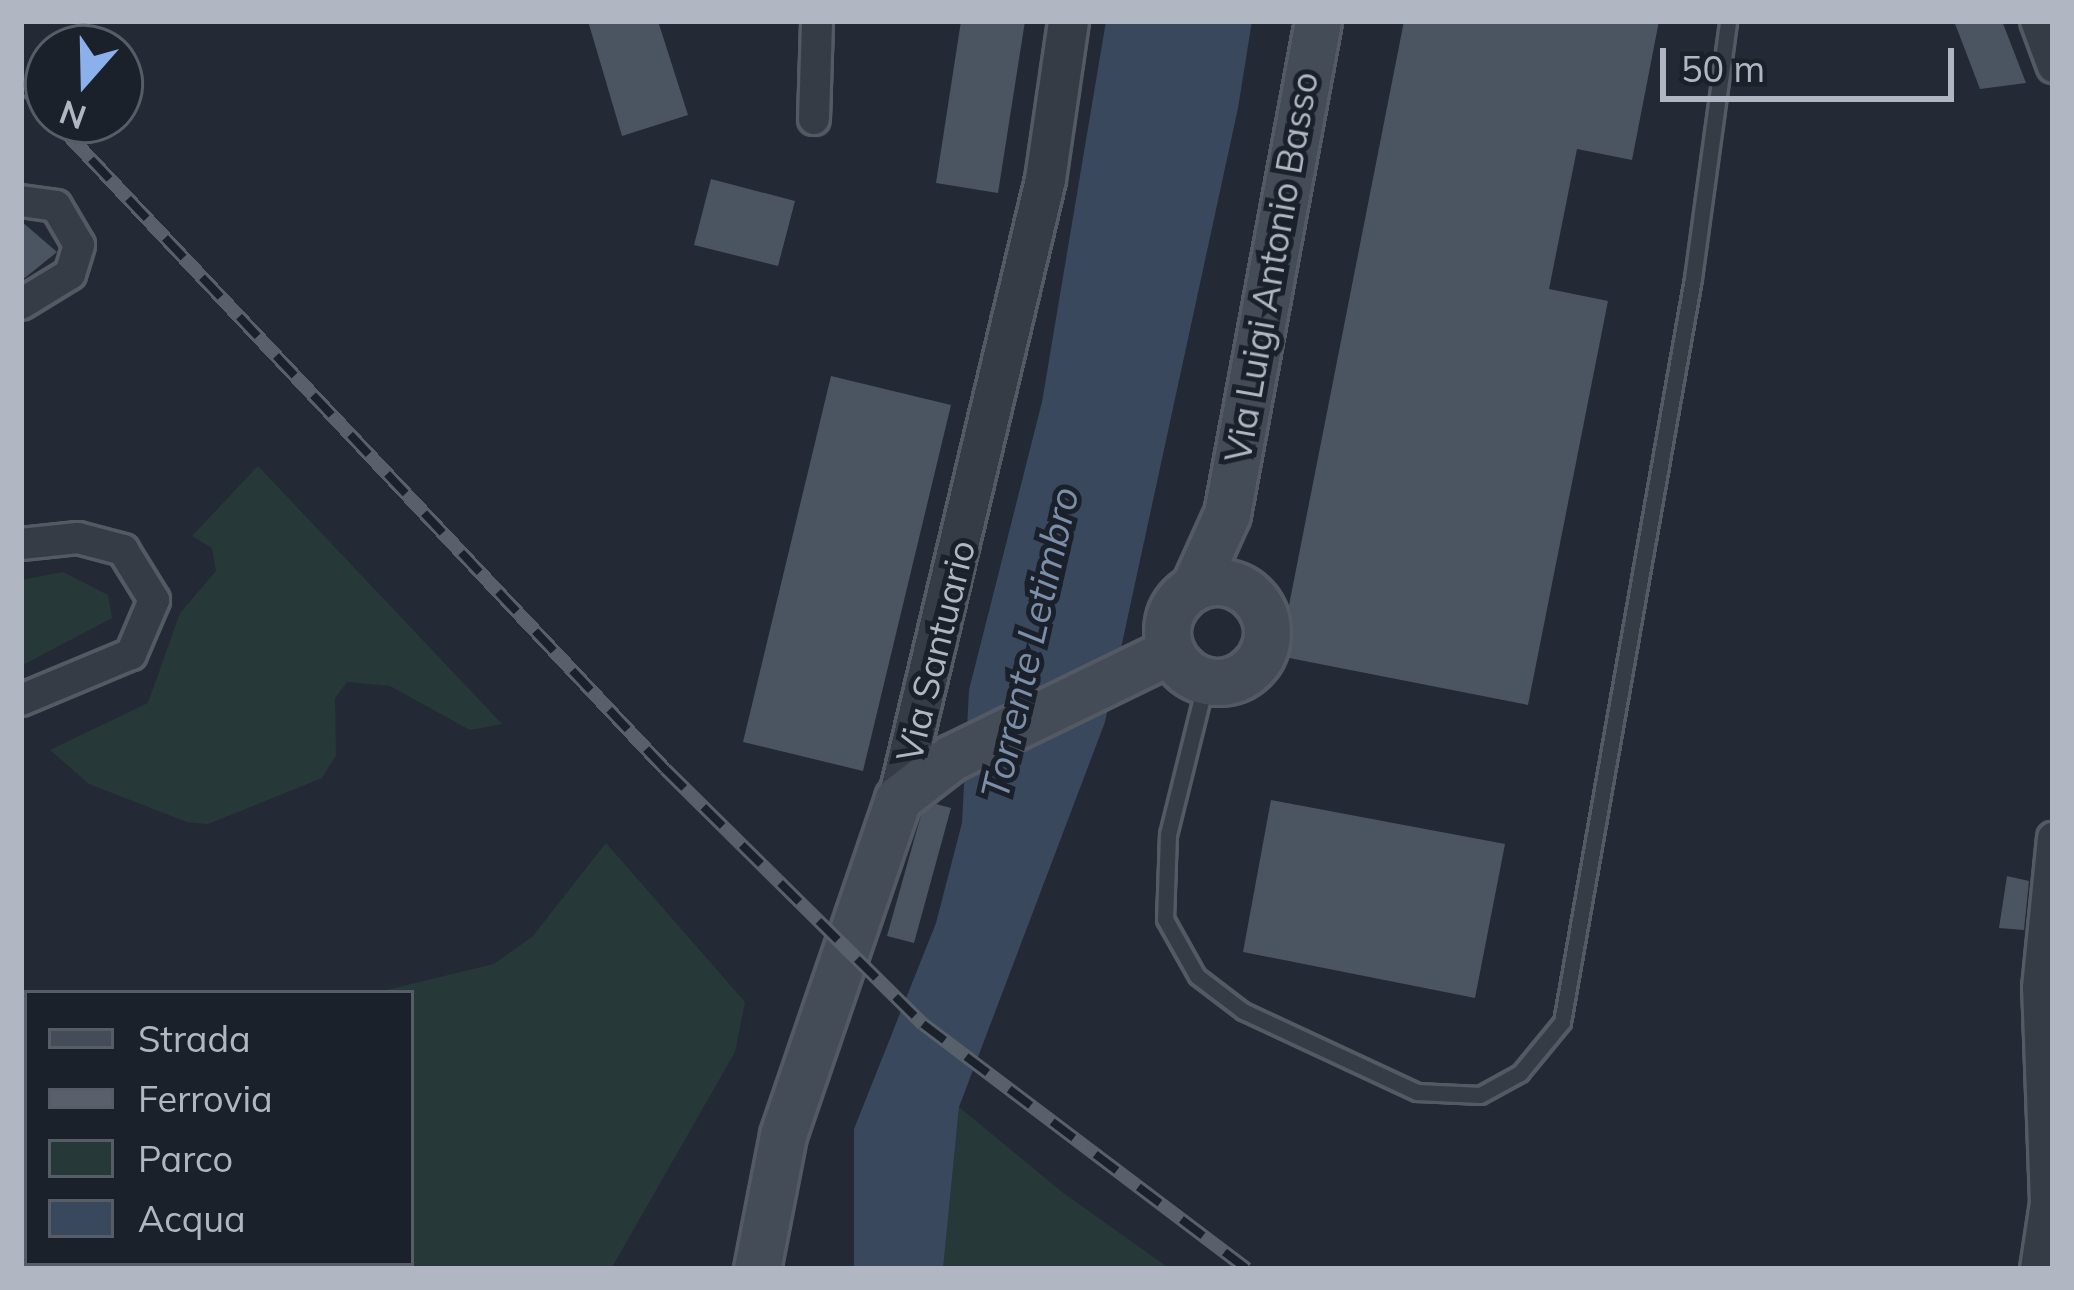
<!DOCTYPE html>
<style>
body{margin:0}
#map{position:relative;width:2074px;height:1290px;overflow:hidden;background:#232a35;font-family:Mulish,sans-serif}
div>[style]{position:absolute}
.green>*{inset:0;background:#273838}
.water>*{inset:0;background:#39485d}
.building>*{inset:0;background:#4b5461}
.roads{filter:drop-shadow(3px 0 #535a63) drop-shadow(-3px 0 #535a63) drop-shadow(0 3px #535a63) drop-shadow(0 -3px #535a63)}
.service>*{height:15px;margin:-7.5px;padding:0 7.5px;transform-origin:7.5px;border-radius:7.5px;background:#363c46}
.minor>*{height:30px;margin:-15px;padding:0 15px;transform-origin:15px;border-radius:15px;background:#363c46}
.tertiary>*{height:39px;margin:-19.5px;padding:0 19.5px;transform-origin:19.5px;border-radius:19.5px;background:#363c46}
.secondary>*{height:45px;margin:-22.5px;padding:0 22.5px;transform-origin:22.5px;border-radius:22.5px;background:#444c58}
.secondary>.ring{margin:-22.5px;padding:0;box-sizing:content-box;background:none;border:45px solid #444c58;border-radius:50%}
.rail>*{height:14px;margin-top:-7px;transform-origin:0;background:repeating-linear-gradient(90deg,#1b212a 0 27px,#58606c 0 54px);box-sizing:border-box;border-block:3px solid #58606c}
span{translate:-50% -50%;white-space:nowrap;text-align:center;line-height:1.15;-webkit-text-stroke:10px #1b212a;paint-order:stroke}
.street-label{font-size:36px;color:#b0b7c2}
.water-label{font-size:39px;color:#7c8ea8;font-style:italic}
.frame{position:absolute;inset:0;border:24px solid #b0b7c2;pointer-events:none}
.legend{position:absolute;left:24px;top:990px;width:390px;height:276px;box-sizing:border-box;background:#1b212a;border:3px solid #575d67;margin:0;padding:15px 21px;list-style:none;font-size:36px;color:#b0b7c2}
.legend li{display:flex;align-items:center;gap:24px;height:60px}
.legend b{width:60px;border:3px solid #575d67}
.north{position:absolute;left:24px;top:24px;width:120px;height:120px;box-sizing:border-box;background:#1b212a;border:3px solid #575d67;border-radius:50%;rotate:200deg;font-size:33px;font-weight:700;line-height:48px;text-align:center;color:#b0b7c2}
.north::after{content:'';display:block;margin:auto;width:42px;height:54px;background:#8cb0eb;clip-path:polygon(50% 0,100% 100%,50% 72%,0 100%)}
.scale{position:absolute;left:1660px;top:48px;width:294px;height:54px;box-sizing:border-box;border:6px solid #b0b7c2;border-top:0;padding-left:15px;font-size:36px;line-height:42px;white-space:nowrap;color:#b0b7c2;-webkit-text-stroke:9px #1b212a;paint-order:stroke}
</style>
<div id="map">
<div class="green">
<i style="clip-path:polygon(258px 466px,502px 724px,470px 730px,390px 686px,347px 682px,335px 698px,336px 755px,322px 778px,208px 824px,187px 822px,89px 784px,50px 750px,148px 703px,180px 613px,216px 571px,212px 548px,192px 536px)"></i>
<i style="clip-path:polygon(63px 572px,108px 595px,112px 618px,21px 666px,21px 580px)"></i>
<i style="clip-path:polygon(606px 843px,745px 1002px,735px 1052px,611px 1269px,113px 1269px,411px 1263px,411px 993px,374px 993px,494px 964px,533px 936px)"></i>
<i style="clip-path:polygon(959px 1107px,1062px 1192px,1170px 1269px,943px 1269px)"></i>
</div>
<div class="water">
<i style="clip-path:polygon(1106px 21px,1252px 21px,1238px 108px,1105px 722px,959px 1107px,943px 1269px,854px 1269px,854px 1129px,936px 923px,962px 823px,969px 690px,1042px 402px)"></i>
</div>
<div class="building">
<i style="clip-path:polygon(588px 21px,658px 21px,688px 115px,622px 136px)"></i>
<i style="clip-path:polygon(961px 21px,1025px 21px,998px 193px,936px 183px)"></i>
<i style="clip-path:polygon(1404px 21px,1659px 21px,1632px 160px,1577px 149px,1549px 289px,1608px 301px,1528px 705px,1279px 656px)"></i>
<i style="clip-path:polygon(1954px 21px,2002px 21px,2026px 83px,1980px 89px)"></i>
<i style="clip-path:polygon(711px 179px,795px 201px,778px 266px,694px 245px)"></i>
<i style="clip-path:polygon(21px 221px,57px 252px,21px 281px)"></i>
<i style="clip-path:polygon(831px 376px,951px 405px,863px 771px,743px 742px)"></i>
<i style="clip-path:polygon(1271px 800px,1505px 844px,1475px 998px,1243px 952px)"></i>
<i style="clip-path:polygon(936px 804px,951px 808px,914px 943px,887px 936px,921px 815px)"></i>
<i style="clip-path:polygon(2007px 876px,2029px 881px,2024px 930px,1999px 928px)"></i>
</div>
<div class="roads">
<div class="service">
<i style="left:1206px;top:681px;width:158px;rotate:103.9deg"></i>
<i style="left:1168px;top:834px;width:85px;rotate:92deg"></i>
<i style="left:1165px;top:919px;width:65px;rotate:60.7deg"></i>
<i style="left:1197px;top:976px;width:58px;rotate:37.3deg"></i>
<i style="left:1243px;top:1011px;width:192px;rotate:25deg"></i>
<i style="left:1417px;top:1092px;width:63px;rotate:2.7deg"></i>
<i style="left:1480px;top:1095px;width:46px;rotate:-28.8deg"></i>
<i style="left:1520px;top:1073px;width:66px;rotate:-50.5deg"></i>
<i style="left:1562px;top:1022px;width:755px;rotate:-80.01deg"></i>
<i style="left:1693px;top:278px;width:259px;rotate:-82.2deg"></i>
</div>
<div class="minor">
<i style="left:2036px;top:21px;width:49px;rotate:69.7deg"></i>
<i style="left:814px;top:119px;width:98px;rotate:-88.2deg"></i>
<i style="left:21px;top:201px;width:35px;rotate:8deg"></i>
<i style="left:56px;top:206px;width:45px;rotate:59.5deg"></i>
<i style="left:79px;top:245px;width:30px;rotate:107deg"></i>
<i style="left:70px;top:274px;width:57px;rotate:148.5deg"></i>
<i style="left:21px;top:544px;width:57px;rotate:-6deg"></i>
<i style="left:78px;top:538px;width:47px;rotate:14.9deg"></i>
<i style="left:123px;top:550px;width:59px;rotate:58.2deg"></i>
<i style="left:154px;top:600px;width:59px;rotate:113.1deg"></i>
<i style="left:131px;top:654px;width:119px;rotate:157.3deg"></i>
<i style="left:2036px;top:1269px;width:67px;rotate:-81.4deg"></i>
<i style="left:2046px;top:1203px;width:215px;rotate:-92.1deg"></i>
<i style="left:2038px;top:988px;width:151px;rotate:-84.3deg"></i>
</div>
<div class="tertiary">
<i style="left:898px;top:799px;width:637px;rotate:-76.66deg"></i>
<i style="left:1045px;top:179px;width:160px;rotate:-81.7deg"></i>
</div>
<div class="secondary">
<i class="ring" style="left:1167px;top:582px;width:55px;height:55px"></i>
<i style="left:1194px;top:587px;width:80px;rotate:-65.7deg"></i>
<i style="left:1227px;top:514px;width:501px;rotate:-79.54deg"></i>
<i style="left:757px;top:1269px;width:136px;rotate:-79deg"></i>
<i style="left:783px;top:1135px;width:355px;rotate:-71.1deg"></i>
<i style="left:898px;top:799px;width:67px;rotate:-37.7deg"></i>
<i style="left:951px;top:758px;width:244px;rotate:-26deg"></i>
</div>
</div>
<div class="rail">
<i style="left:21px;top:85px;width:39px;rotate:46deg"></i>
<i style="left:54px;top:120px;width:891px;rotate:46.73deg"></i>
<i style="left:665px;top:769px;width:363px;rotate:44.7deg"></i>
<i style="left:923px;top:1024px;width:406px;rotate:37.1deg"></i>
</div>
<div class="street-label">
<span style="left:1271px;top:267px;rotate:-80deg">Via Luigi Antonio Basso</span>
<span style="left:935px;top:651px;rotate:-76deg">Via Santuario</span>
</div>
<div class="water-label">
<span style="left:1030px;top:643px;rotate:-77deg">Torrente Letimbro</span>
</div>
<div class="frame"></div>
<ul class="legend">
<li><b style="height:15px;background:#444c58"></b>Strada</li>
<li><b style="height:15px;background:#58606c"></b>Ferrovia</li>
<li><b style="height:33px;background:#273838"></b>Parco</li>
<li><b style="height:33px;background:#39485d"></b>Acqua</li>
</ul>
<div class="north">N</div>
<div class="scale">50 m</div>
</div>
